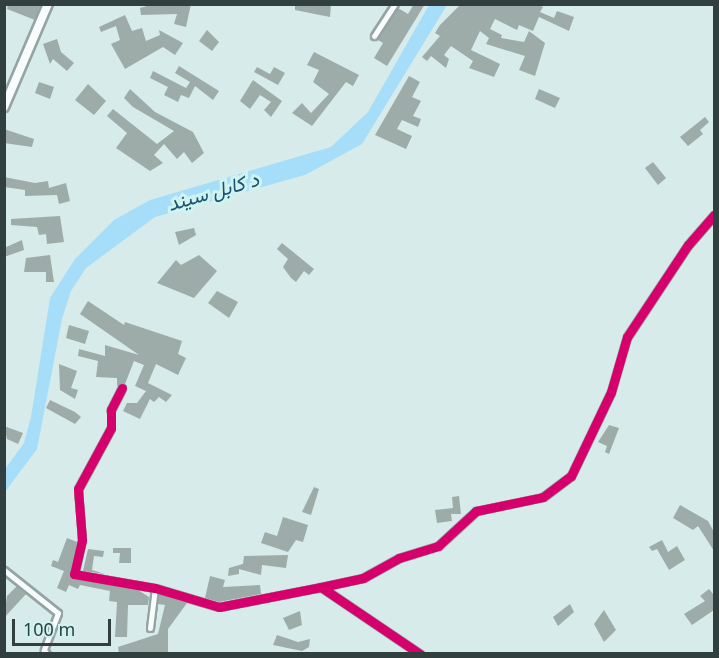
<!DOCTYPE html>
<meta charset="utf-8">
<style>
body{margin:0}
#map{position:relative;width:719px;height:658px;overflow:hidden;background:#d7ebea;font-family:"Noto Sans",Vazirmatn,sans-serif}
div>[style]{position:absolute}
.water>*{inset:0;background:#a6def9}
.building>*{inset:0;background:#9daca9}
.roads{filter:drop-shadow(2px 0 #94a4a2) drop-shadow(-2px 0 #94a4a2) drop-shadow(0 2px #94a4a2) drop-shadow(0 -2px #94a4a2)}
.minor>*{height:5px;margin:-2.5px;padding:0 2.5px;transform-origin:2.5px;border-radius:2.5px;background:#f9fcfc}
.secondary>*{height:8px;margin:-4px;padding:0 4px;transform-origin:4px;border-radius:4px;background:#f9fcfc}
.cycleway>*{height:9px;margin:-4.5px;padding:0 4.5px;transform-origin:4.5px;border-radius:4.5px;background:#d6006c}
span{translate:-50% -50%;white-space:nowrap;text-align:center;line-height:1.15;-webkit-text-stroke:6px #cff3f1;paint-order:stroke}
.water-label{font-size:20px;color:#1b536c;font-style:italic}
.frame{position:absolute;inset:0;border:6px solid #31403f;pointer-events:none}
.scale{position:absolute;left:12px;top:619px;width:99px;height:27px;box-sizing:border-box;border:3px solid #31403f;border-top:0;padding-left:8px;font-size:18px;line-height:21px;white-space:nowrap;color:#31403f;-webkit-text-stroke:4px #cff3f1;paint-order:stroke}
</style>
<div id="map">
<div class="water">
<i style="clip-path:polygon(429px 5px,447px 5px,362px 144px,305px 175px,155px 217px,86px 268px,71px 291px,62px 319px,37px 449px,5px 492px,5px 469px,24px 443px,31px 417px,50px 298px,75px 259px,114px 220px,150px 200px,331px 147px,368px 112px)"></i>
</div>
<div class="building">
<i style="clip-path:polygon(8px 4px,41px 4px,35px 20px,7px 9px)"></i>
<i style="clip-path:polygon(154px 4px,191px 4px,186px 27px,174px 24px,177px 14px,141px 15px,140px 8px)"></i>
<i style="clip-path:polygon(295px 4px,331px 4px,330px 17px,295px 10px)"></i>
<i style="clip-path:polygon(414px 4px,425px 4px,387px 66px,374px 58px,383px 43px,378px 40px,398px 8px,408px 14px)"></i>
<i style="clip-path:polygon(461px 4px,538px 4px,543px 7px,540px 12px,554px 18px,557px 11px,574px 17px,569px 31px,539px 17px,533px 31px,519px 25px,517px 30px,495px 19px,490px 29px,502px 35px,501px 38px,524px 42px,529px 31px,545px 43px,535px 76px,519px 70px,525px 56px,486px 44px,489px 38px,480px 31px,471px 50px,500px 64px,494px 77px,469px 68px,473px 61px,451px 46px,444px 55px,449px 59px,446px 68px,431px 56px,427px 61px,422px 57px,440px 36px,435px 33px,440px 25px)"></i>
<i style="clip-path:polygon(125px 15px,132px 31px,142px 28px,146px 41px,160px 35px,159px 30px,183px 43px,175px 55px,163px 47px,125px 69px,111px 44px,120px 40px,116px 26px,101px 32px,99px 27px)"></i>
<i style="clip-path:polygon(207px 30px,219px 42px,212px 51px,199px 41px)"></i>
<i style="clip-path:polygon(57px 39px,61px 52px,74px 63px,67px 71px,53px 59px,50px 64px,43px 44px)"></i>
<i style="clip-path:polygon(314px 52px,359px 75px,353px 86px,346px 82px,312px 126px,292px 113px,302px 103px,311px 113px,329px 94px,313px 82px,319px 70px,307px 65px)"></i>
<i style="clip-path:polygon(179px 66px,219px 91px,213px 100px,195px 86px,189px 98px,181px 95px,178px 102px,164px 95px,168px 87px,150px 78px,153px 71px,186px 88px,190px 82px,175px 73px)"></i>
<i style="clip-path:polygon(257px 67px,270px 74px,274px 67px,285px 73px,278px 85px,254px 72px)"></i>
<i style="clip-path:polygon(409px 76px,420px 82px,412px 97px,421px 101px,413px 116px,421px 119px,418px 127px,402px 120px,397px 129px,412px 136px,406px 149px,375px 135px)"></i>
<i style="clip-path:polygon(253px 80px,282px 101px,271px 117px,264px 110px,271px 102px,260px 95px,250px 109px,240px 101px)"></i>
<i style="clip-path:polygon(39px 82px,54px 87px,50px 99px,35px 93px)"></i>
<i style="clip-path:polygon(88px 84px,106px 101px,94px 115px,75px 100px)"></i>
<i style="clip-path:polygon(130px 89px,155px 112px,193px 132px,204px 153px,192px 163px,184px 152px,177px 159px,164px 144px,154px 155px,163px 163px,150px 171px,116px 148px,127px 133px,107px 116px,113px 109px,157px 144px,174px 131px,133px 107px,124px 98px)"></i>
<i style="clip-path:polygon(539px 89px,560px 98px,555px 108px,535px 99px)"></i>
<i style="clip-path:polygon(705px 117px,709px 122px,700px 130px,703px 134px,688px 146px,680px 137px)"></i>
<i style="clip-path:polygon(4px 129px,34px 139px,32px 147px,4px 143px)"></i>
<i style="clip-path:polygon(653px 162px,666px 178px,658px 185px,645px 168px)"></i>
<i style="clip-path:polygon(4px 177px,35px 183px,48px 181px,49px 188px,66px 183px,70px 201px,59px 204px,57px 195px,25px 196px,25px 190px,4px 187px)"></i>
<i style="clip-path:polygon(60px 216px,64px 242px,47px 244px,46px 234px,39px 235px,37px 227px,11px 225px,11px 219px)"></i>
<i style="clip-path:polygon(194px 228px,196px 235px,179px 245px,175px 232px)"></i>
<i style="clip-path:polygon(22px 240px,24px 250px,4px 257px,4px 248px)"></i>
<i style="clip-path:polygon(282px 243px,314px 269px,309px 275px,304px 271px,296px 282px,291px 278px,283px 267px,288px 259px,277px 249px)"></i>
<i style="clip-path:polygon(50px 255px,54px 282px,46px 282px,46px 272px,24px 272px,26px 258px)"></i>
<i style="clip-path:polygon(199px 255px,217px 271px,194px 298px,157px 283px,176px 260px,181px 265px)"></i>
<i style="clip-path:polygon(217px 291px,238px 302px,229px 318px,208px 303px)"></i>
<i style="clip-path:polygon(88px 301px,124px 325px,125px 322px,182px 341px,178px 354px,186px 358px,178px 375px,156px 364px,148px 383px,172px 395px,166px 402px,159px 397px,154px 402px,150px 399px,140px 419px,123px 411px,127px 403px,137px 403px,146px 391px,135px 386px,144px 365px,134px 361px,125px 384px,117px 386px,117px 378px,96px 377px,98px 361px,78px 356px,79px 349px,105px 356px,105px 345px,139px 355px,80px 314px)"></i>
<i style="clip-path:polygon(69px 325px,89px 331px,85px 344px,66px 338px)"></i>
<i style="clip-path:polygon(59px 364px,77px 371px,71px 388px,78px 390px,75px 399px,60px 390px)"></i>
<i style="clip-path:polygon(50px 400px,75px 412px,81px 417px,75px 424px,46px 408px)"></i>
<i style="clip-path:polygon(609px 425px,619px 428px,609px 454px,605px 452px,607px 446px,598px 442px)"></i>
<i style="clip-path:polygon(4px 426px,23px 433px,18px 444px,7px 439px)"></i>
<i style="clip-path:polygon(314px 487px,319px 489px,311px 515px,302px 512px)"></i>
<i style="clip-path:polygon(459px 496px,461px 514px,451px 514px,452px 521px,437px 523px,435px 510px,453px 508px,452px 497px)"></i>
<i style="clip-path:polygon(680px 505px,708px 521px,714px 532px,714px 551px,698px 526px,693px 530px,673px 518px)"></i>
<i style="clip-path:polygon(283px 517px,308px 525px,303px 542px,296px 540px,288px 552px,261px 543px,265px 532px,277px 536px)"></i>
<i style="clip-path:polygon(67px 538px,77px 542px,71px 578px,138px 590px,149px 597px,148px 605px,128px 605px,127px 637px,115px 637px,117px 602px,109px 601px,110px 591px,80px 585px,78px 589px,69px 585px,66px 592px,57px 588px,64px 571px,51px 566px,53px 560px,58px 562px)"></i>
<i style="clip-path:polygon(662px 540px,668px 552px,677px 546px,685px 560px,669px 570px,657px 549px,652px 551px,649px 547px)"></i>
<i style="clip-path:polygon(113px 548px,131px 548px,131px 563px,119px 563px,120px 553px,113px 553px)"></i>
<i style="clip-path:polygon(88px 549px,104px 551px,103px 557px,94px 556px,92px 570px,105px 574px,83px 571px)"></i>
<i style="clip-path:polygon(288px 555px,286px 568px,262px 565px,261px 575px,239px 569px,239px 574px,228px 576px,229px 568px,243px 564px,244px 556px)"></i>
<i style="clip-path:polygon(210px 576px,225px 580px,223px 587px,260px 585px,261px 594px,219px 602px,205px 598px)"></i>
<i style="clip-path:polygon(17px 586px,26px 594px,4px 618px,7px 596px)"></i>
<i style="clip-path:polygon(709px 589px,714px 595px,714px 610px,692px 625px,684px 614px,705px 601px,700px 596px)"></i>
<i style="clip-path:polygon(159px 594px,187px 603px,168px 629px,168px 654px,119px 654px,118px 647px,158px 634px,165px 605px,158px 604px)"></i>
<i style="clip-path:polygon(570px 604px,574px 612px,558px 626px,553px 617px)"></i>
<i style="clip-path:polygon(604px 610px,616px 630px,604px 642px,594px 624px)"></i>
<i style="clip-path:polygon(300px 611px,302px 625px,289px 630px,283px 618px)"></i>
<i style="clip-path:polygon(277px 635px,298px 642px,310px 639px,309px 647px,302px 651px,273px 645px)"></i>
</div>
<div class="roads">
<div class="minor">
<i style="left:374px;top:36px;width:38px;rotate:-57deg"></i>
<i style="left:122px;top:388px;width:25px;rotate:117deg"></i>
<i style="left:111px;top:410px;width:18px;rotate:90deg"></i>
<i style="left:111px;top:428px;width:69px;rotate:118.4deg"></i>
<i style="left:78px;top:489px;width:51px;rotate:85.5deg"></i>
<i style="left:82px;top:540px;width:35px;rotate:103deg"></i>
<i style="left:74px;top:574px;width:82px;rotate:9.8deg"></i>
<i style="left:155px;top:588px;width:67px;rotate:16.5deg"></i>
<i style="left:219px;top:607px;width:104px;rotate:-11.1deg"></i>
<i style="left:321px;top:587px;width:120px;rotate:34.1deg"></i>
<i style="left:4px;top:570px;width:69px;rotate:38.5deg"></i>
<i style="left:58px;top:613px;width:40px;rotate:111deg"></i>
<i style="left:44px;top:650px;width:5px;rotate:53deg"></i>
<i style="left:321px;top:587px;width:43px;rotate:-12.1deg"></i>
<i style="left:363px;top:578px;width:41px;rotate:-29.1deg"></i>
<i style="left:399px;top:558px;width:41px;rotate:-17.1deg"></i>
<i style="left:438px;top:546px;width:52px;rotate:-42.6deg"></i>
<i style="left:476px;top:511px;width:68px;rotate:-11.8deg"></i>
<i style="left:543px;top:497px;width:35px;rotate:-37deg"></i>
<i style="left:571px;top:476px;width:93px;rotate:-64.5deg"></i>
<i style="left:611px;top:392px;width:57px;rotate:-73.8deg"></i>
<i style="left:627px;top:337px;width:110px;rotate:-56.5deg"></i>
<i style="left:688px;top:245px;width:40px;rotate:-49deg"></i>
<i style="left:150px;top:628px;width:40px;rotate:-82.9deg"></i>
</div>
<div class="secondary">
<i style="left:4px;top:107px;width:112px;rotate:-66.9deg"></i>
</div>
</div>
<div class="cycleway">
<i style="left:122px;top:388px;width:25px;rotate:117deg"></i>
<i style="left:111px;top:410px;width:18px;rotate:90deg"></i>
<i style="left:111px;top:428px;width:69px;rotate:118.4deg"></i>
<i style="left:78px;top:489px;width:51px;rotate:85.5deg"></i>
<i style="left:82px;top:540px;width:35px;rotate:103deg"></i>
<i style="left:74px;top:574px;width:82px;rotate:9.8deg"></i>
<i style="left:155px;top:588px;width:67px;rotate:16.5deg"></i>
<i style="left:219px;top:607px;width:104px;rotate:-11.1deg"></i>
<i style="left:321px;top:587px;width:120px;rotate:34.1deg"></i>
<i style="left:321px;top:587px;width:43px;rotate:-12.1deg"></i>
<i style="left:363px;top:578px;width:41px;rotate:-29.1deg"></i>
<i style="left:399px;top:558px;width:41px;rotate:-17.1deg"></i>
<i style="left:438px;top:546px;width:52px;rotate:-42.6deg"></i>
<i style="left:476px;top:511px;width:68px;rotate:-11.8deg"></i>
<i style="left:543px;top:497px;width:35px;rotate:-37deg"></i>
<i style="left:571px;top:476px;width:93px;rotate:-64.5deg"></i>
<i style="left:611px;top:392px;width:57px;rotate:-73.8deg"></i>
<i style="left:627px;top:337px;width:110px;rotate:-56.5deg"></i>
<i style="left:688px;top:245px;width:40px;rotate:-49deg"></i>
</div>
<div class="water-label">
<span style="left:213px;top:191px;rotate:-16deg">د کابل سيند</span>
</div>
<div class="frame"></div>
<div class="scale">100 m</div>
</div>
